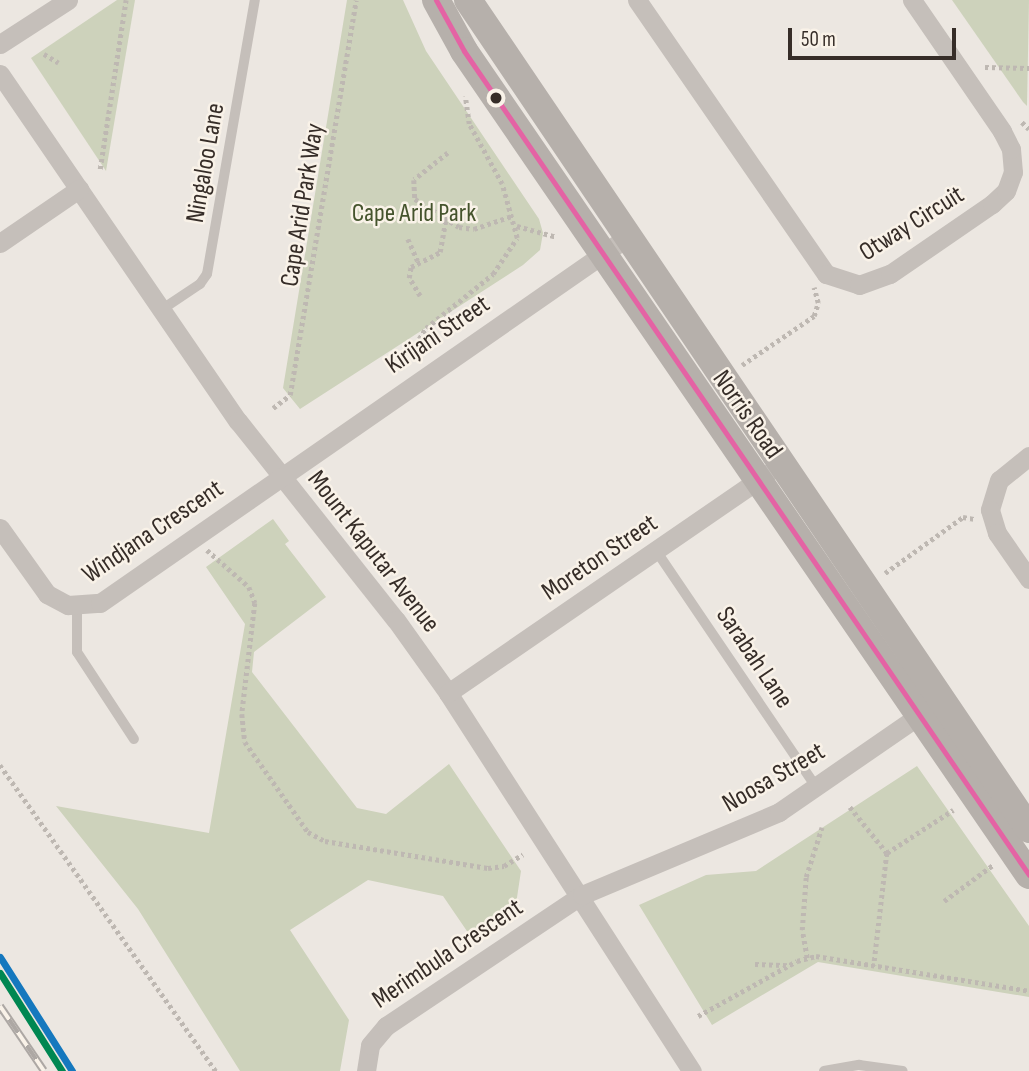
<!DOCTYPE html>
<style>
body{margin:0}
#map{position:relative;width:1029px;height:1071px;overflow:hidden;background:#ece7e1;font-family:"Sofia Sans Condensed",sans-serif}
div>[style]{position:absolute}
.green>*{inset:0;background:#cdd2bb}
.path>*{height:4.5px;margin-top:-2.25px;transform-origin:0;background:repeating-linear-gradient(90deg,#beb8b2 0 3.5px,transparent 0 7px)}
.service>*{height:10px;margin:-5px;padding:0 5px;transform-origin:5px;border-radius:5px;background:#c5bfba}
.minor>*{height:19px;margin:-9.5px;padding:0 9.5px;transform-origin:9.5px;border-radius:9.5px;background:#c5bfba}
.secondary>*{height:28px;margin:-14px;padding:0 14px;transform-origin:14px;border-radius:14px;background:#b6b0ab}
.rail>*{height:8px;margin-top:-4px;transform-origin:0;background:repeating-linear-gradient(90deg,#f9f2e8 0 16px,#ada8a4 0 32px);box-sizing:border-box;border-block:2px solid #ada8a4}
.bus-1>*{height:5px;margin:-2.5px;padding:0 2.5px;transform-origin:2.5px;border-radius:2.5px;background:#e463a4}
.rail-1>*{height:7px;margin:-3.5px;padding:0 3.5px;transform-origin:3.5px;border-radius:3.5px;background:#1578be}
.rail-2>*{height:7px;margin:-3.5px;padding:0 3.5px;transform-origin:3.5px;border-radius:3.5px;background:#008752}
.dots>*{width:19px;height:19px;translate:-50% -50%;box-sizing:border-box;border:4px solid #f9f2e8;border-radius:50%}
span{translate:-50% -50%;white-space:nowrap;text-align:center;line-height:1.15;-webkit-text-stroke:5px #f9f2e8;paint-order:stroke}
.street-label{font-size:26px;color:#362d28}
.park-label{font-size:26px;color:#45542d}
.scale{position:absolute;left:788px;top:28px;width:168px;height:32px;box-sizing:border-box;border:4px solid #362d28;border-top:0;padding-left:9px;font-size:21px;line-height:24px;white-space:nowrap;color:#362d28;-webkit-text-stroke:5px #f9f2e8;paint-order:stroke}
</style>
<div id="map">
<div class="green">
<i style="clip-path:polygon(117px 0,135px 0,106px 171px,31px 58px)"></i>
<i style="clip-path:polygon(347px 0,403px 0,426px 51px,539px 219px,543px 233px,540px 250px,523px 265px,300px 409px,283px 388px)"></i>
<i style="clip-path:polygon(952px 0,1029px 0,1027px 106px,1023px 102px)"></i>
<i style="clip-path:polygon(273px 519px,289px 541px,285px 544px,326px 597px,254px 652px,252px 672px,357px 808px,386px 814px,449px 764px,521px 871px,516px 904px,471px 937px,443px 896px,368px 880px,290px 930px,349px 1020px,340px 1071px,240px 1071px,138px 909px,56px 806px,209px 833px,245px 624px,206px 567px)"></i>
<i style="clip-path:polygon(917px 766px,1029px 926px,1029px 997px,818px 962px,712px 1025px,639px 905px,706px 875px,756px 871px)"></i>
</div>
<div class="path">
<i style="left:44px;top:54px;width:17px;rotate:31deg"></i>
<i style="left:985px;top:67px;width:44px;rotate:1.3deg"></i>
<i style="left:1022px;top:122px;width:10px;rotate:45deg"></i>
<i style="left:448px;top:153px;width:43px;rotate:141.5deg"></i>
<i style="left:414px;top:180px;width:19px;rotate:87deg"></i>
<i style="left:415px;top:199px;width:52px;rotate:32.5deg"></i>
<i style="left:459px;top:227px;width:15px;rotate:8deg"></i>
<i style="left:474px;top:229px;width:39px;rotate:-19deg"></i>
<i style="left:100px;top:169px;width:171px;rotate:-81.3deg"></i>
<i style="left:517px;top:226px;width:41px;rotate:15.4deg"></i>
<i style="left:408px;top:239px;width:24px;rotate:66deg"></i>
<i style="left:420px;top:296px;width:21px;rotate:-121deg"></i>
<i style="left:409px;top:278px;width:11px;rotate:-80deg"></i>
<i style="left:411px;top:267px;width:33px;rotate:-27deg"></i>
<i style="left:440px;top:252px;width:34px;rotate:-80deg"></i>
<i style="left:419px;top:339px;width:13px;rotate:-58deg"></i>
<i style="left:426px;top:328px;width:86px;rotate:-38.9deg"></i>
<i style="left:493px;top:274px;width:43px;rotate:-56.3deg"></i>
<i style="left:517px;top:238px;width:56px;rotate:-105.5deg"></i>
<i style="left:502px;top:184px;width:68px;rotate:-118.8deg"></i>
<i style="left:469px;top:124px;width:28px;rotate:-98deg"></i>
<i style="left:742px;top:365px;width:87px;rotate:-34.2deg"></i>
<i style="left:814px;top:316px;width:14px;rotate:-73deg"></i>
<i style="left:818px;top:303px;width:16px;rotate:-105deg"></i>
<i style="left:273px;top:408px;width:21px;rotate:-37deg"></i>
<i style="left:290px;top:395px;width:400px;rotate:-80.5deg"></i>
<i style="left:207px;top:550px;width:56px;rotate:41.4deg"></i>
<i style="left:249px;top:587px;width:17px;rotate:69deg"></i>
<i style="left:255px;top:603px;width:112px;rotate:96.7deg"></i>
<i style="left:242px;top:714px;width:28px;rotate:84deg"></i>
<i style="left:245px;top:742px;width:110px;rotate:55deg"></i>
<i style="left:308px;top:832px;width:19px;rotate:28deg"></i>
<i style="left:325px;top:841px;width:165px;rotate:9.4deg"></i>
<i style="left:488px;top:868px;width:16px;rotate:-7deg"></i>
<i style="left:504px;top:866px;width:22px;rotate:-32deg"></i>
<i style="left:885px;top:573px;width:96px;rotate:-35.7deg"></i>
<i style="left:963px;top:517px;width:11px;rotate:10deg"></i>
<i style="left:0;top:765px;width:375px;rotate:54.8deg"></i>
<i style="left:850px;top:807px;width:59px;rotate:51.2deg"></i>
<i style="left:887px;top:853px;width:113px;rotate:96.6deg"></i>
<i style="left:887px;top:853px;width:79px;rotate:-33.1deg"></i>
<i style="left:944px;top:901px;width:61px;rotate:-36.3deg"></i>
<i style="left:807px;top:958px;width:28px;rotate:-100deg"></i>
<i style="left:802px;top:930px;width:53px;rotate:-85.7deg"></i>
<i style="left:806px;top:877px;width:52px;rotate:-72.3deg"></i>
<i style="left:755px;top:964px;width:34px;rotate:2deg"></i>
<i style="left:698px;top:1016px;width:113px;rotate:-29.1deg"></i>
<i style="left:797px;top:961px;width:20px;rotate:-15deg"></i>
<i style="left:816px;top:956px;width:216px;rotate:9.3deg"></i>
</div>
<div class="service">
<i style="left:161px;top:310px;width:47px;rotate:-33.7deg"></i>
<i style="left:200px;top:284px;width:12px;rotate:-55deg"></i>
<i style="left:207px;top:274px;width:278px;rotate:-80.1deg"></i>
<i style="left:657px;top:552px;width:284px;rotate:55.9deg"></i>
<i style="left:77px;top:606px;width:46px;rotate:90deg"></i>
<i style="left:77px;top:652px;width:104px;rotate:56.8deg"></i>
<i style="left:824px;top:1071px;width:36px;rotate:-10deg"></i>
<i style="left:859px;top:1065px;width:44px;rotate:7.8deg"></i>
</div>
<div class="minor">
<i style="left:637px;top:0;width:333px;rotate:55.4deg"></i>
<i style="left:826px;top:274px;width:35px;rotate:18deg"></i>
<i style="left:859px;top:285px;width:33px;rotate:-20deg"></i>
<i style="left:890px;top:274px;width:124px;rotate:-34.5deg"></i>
<i style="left:992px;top:204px;width:19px;rotate:-43deg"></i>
<i style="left:1006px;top:191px;width:20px;rotate:-70deg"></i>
<i style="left:1013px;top:172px;width:23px;rotate:-95deg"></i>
<i style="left:1011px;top:149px;width:20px;rotate:-117deg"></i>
<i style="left:1002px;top:131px;width:159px;rotate:-124.5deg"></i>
<i style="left:0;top:44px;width:81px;rotate:-32.9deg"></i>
<i style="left:0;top:74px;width:421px;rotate:55.6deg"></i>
<i style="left:238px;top:421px;width:254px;rotate:51.6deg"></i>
<i style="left:396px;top:620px;width:90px;rotate:54.5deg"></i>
<i style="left:448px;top:693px;width:450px;rotate:57.2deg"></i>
<i style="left:0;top:243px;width:96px;rotate:-34.4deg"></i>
<i style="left:1029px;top:456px;width:38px;rotate:141deg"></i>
<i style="left:999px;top:480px;width:31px;rotate:107deg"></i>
<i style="left:990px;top:510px;width:24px;rotate:73deg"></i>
<i style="left:997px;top:533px;width:56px;rotate:55.2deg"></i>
<i style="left:0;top:528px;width:81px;rotate:54.5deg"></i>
<i style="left:47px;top:594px;width:24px;rotate:28deg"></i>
<i style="left:68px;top:605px;width:32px;rotate:-4deg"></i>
<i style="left:100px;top:603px;width:640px;rotate:-34.76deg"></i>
<i style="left:448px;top:693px;width:387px;rotate:-34.5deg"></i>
<i style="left:366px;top:1071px;width:26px;rotate:-81deg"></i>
<i style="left:370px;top:1045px;width:25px;rotate:-50deg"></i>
<i style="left:386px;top:1026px;width:236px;rotate:-33.8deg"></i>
<i style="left:582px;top:895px;width:214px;rotate:-22.8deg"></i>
<i style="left:779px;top:812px;width:183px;rotate:-34.6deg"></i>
</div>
<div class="secondary">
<i style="left:436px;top:0;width:58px;rotate:61.2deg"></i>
<i style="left:464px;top:51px;width:999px;rotate:55.56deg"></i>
<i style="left:468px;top:0;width:1001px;rotate:55.91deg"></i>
</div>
<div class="rail">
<i style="left:0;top:1006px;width:78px;rotate:55.9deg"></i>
</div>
<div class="bus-1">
<i style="left:436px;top:0;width:58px;rotate:61.2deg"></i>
<i style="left:464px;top:51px;width:999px;rotate:55.56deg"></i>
</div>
<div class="rail-1">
<i style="left:0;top:957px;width:135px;rotate:57.7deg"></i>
</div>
<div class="rail-2">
<i style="left:0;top:973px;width:116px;rotate:57.7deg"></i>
</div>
<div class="dots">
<i style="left:496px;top:98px;background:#362d28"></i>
</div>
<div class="street-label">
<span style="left:206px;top:163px;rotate:-80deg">Ningaloo Lane</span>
<span style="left:303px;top:205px;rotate:-81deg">Cape Arid Park Way</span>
<span style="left:912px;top:224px;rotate:-32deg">Otway Circuit</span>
<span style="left:438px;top:335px;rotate:-34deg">Kirijani Street</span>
<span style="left:747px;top:415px;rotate:55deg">Norris Road</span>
<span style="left:153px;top:532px;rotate:-34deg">Windjana Crescent</span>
<span style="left:373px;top:552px;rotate:52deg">Mount Kaputar Avenue</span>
<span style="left:600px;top:558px;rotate:-34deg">Moreton Street</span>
<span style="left:754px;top:658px;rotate:56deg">Sarabah Lane</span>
<span style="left:774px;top:778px;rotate:-30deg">Noosa Street</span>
<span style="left:448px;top:954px;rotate:-34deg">Merimbula Crescent</span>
</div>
<div class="park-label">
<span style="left:414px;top:214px">Cape Arid Park</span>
</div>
<div class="scale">50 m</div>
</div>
